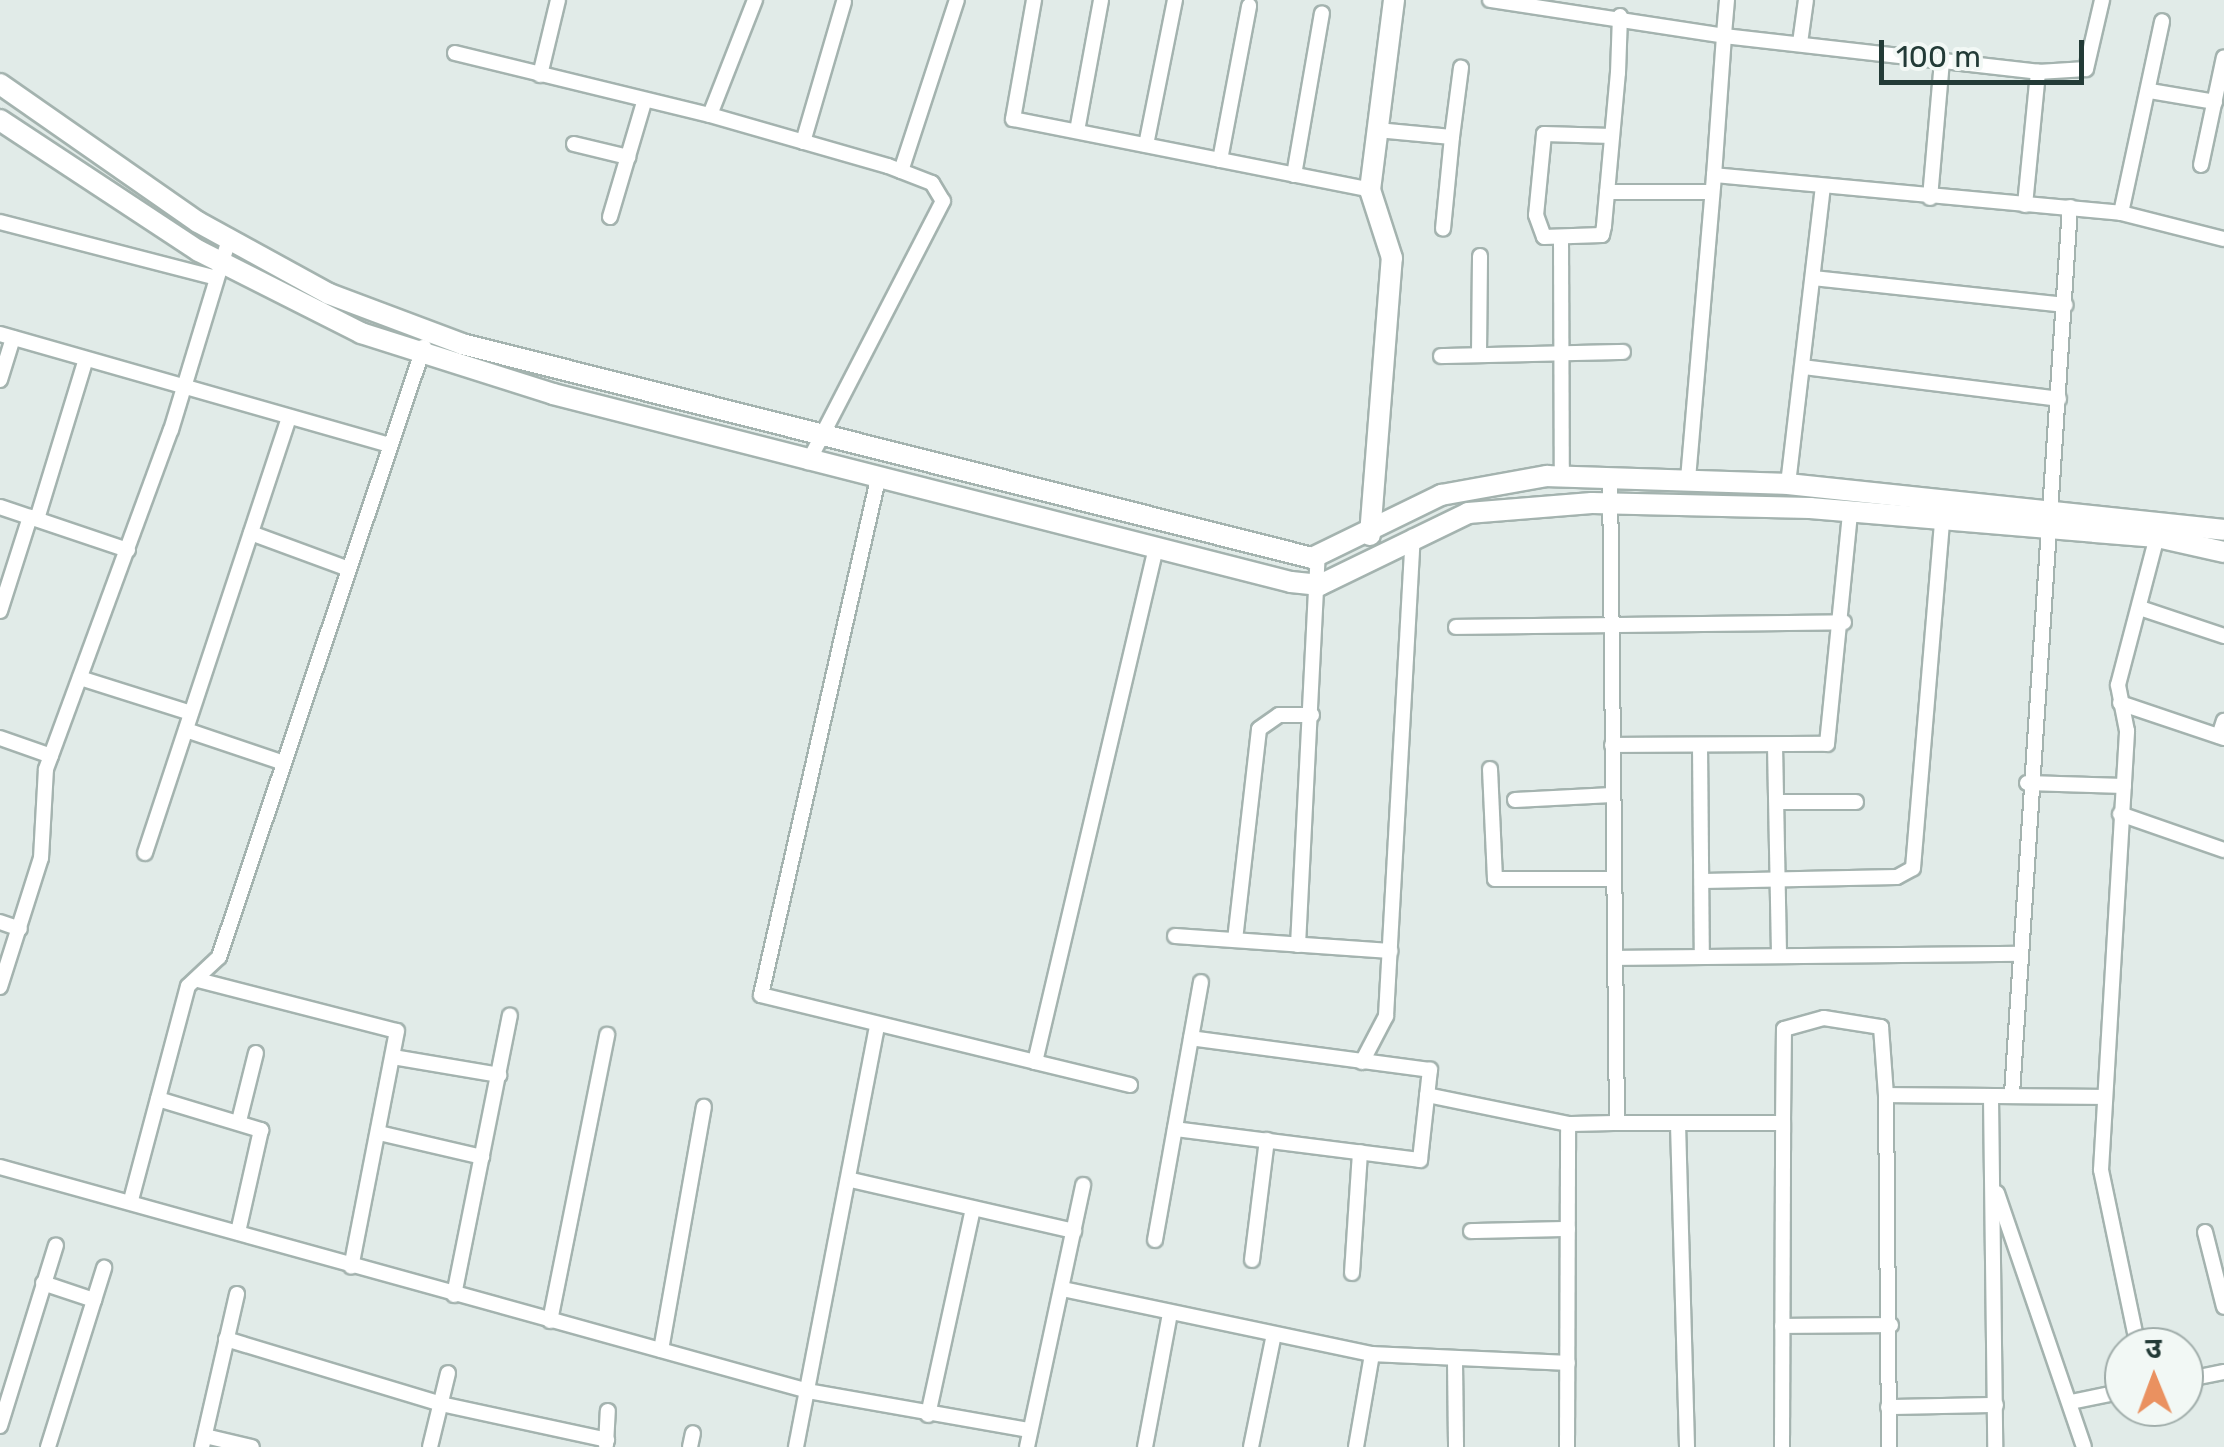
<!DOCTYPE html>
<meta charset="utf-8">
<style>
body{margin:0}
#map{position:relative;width:2224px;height:1447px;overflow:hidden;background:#e1ebe8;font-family:Rubik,"Noto Sans Devanagari",sans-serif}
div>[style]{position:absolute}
.roads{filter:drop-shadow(2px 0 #a4b3af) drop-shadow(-2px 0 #a4b3af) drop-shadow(0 2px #a4b3af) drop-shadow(0 -2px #a4b3af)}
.street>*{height:14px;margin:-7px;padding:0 7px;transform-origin:7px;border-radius:7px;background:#fff}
.secondary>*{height:20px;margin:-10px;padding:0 10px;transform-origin:10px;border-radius:10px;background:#fff}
span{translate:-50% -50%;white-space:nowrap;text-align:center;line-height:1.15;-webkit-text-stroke:8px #f2f8f5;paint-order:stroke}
.north{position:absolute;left:2104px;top:1327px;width:100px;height:100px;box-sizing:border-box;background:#f2f8f5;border:2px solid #9faca9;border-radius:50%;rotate:359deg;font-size:28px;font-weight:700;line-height:40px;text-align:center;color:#233b37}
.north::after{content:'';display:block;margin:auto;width:35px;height:45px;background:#ea9160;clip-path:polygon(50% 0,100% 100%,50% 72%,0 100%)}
.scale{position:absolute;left:1879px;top:40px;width:205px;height:45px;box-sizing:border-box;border:5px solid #233b37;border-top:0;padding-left:12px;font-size:30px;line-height:35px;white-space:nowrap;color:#233b37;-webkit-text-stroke:8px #f2f8f5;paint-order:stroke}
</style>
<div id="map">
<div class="roads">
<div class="street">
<i style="left:755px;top:0;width:123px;rotate:111.4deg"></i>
<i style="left:710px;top:115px;width:185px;rotate:16deg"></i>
<i style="left:888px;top:166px;width:47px;rotate:21.1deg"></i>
<i style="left:932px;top:183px;width:21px;rotate:59deg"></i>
<i style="left:943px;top:201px;width:294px;rotate:117.3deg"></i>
<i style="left:1034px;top:0;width:121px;rotate:100deg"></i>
<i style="left:1013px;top:119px;width:364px;rotate:11.2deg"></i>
<i style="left:1490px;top:0;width:237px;rotate:8.7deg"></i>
<i style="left:1724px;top:36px;width:139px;rotate:94.1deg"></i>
<i style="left:1727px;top:0;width:36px;rotate:95deg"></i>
<i style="left:1724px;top:36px;width:316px;rotate:6.5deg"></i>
<i style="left:2038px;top:72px;width:48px;rotate:-3.6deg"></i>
<i style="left:2086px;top:69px;width:71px;rotate:-76.9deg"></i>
<i style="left:1800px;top:43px;width:43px;rotate:-82.1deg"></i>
<i style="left:455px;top:53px;width:262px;rotate:13.7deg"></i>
<i style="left:540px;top:75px;width:77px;rotate:-76.5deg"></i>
<i style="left:2150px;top:91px;width:66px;rotate:9.6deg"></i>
<i style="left:1377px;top:130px;width:75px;rotate:5.3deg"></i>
<i style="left:1452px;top:137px;width:92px;rotate:95.6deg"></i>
<i style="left:1077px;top:131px;width:133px;rotate:-79.6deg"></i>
<i style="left:1612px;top:136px;width:68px;rotate:-178.3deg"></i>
<i style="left:1544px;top:134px;width:81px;rotate:95.6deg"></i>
<i style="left:1536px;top:215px;width:23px;rotate:70deg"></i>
<i style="left:1544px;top:237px;width:58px;rotate:-2deg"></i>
<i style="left:1602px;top:235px;width:9px;rotate:-77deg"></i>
<i style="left:1604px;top:226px;width:154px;rotate:-84.8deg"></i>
<i style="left:1618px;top:73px;width:57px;rotate:-88deg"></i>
<i style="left:1452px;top:137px;width:70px;rotate:-82.6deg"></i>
<i style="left:803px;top:142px;width:146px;rotate:-73.7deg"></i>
<i style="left:574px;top:144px;width:56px;rotate:13.5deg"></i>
<i style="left:1146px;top:145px;width:148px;rotate:-78.7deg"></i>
<i style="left:1220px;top:160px;width:157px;rotate:-79.3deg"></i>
<i style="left:2201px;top:165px;width:110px;rotate:-78deg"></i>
<i style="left:901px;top:171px;width:180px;rotate:-71.9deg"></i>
<i style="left:1294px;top:175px;width:164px;rotate:-80.2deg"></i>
<i style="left:1607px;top:192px;width:105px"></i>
<i style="left:1930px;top:198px;width:137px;rotate:-85deg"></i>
<i style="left:2025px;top:205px;width:134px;rotate:-84.4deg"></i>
<i style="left:2121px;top:213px;width:196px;rotate:-77.9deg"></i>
<i style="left:610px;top:217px;width:120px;rotate:-73.5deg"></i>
<i style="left:0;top:222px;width:220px;rotate:14.5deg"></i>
<i style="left:1561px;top:238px;width:238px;rotate:89.8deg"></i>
<i style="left:1813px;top:278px;width:254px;rotate:6.1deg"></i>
<i style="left:0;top:334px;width:405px;rotate:15.9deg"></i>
<i style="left:1479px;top:354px;width:98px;rotate:-89.4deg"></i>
<i style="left:1441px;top:356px;width:182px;rotate:-1.3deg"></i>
<i style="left:1803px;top:367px;width:258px;rotate:7.1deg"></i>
<i style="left:0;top:380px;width:44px;rotate:-72.8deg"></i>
<i style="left:878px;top:479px;width:529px;rotate:102.78deg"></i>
<i style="left:761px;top:995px;width:282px;rotate:13.7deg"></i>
<i style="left:1688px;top:479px;width:305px;rotate:-85.1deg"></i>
<i style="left:1714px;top:175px;width:409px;rotate:5.3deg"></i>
<i style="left:2121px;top:213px;width:106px;rotate:14.2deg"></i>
<i style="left:1788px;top:484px;width:299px;rotate:-83.3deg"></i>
<i style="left:0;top:507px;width:135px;rotate:18.6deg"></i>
<i style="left:37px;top:519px;width:167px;rotate:-73deg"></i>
<i style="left:251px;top:533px;width:104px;rotate:20.2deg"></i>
<i style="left:2140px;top:608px;width:89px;rotate:18.4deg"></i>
<i style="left:0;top:611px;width:99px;rotate:-72.3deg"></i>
<i style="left:1456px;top:627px;width:388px;rotate:-0.7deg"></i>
<i style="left:80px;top:678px;width:116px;rotate:17.5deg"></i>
<i style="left:2120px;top:703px;width:110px;rotate:18.6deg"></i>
<i style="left:186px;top:730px;width:103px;rotate:18.6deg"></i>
<i style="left:2219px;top:736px;width:16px;rotate:-72deg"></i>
<i style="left:0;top:738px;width:54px;rotate:19.4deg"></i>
<i style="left:1612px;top:745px;width:215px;rotate:-0.3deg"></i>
<i style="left:1827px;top:744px;width:233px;rotate:-84.3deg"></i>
<i style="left:1700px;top:745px;width:212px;rotate:89.5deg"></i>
<i style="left:1775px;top:745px;width:211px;rotate:88.9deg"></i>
<i style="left:1490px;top:769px;width:110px;rotate:87.4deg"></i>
<i style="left:1495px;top:879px;width:117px"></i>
<i style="left:2027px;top:783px;width:97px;rotate:1.8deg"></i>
<i style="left:1515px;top:800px;width:97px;rotate:-3deg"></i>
<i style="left:1777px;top:802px;width:79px"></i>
<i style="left:2120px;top:814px;width:110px;rotate:19.1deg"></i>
<i style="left:145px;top:853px;width:459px;rotate:-71.7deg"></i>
<i style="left:1703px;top:881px;width:194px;rotate:-1.2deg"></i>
<i style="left:1897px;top:877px;width:18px;rotate:-29deg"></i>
<i style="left:1913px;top:868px;width:348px;rotate:-85.2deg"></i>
<i style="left:0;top:922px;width:21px;rotate:19deg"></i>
<i style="left:1175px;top:936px;width:216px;rotate:4deg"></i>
<i style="left:1235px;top:940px;width:212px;rotate:-83.5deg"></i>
<i style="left:1259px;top:729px;width:24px;rotate:-35deg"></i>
<i style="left:1279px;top:715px;width:33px"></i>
<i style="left:1298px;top:945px;width:390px;rotate:-87.1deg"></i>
<i style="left:1615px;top:958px;width:401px;rotate:-0.6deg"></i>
<i style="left:198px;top:980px;width:205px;rotate:14.4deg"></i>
<i style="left:397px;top:1031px;width:240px;rotate:101deg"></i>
<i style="left:0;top:987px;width:135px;rotate:-72.4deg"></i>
<i style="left:41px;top:858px;width:89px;rotate:-86.8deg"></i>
<i style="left:46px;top:769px;width:361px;rotate:-69.8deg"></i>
<i style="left:171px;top:430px;width:200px;rotate:-73.1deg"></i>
<i style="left:393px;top:1057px;width:108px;rotate:9.6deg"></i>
<i style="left:1362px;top:1062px;width:52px;rotate:-62.4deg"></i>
<i style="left:1386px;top:1016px;width:480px;rotate:-86.8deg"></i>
<i style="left:1130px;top:1085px;width:98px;rotate:-166.4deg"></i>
<i style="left:1035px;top:1062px;width:524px;rotate:-76.76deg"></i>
<i style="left:2012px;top:1094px;width:889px;rotate:-86.26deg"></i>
<i style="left:1427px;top:1095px;width:144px;rotate:11.6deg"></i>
<i style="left:1886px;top:1095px;width:352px;rotate:89.5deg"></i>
<i style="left:1991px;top:1097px;width:350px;rotate:89.3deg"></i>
<i style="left:158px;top:1099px;width:108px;rotate:16.8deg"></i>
<i style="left:261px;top:1130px;width:105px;rotate:102.7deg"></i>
<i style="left:239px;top:1121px;width:70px;rotate:-76deg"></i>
<i style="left:1617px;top:1123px;width:166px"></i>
<i style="left:1783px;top:1123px;width:94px;rotate:-89.4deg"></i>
<i style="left:1784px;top:1029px;width:41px;rotate:-15.4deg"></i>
<i style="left:1824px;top:1018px;width:58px;rotate:9deg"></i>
<i style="left:1881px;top:1027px;width:68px;rotate:85.8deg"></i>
<i style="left:1886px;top:1095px;width:218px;rotate:0.5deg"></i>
<i style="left:1678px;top:1124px;width:323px;rotate:88.4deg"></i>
<i style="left:1175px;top:1129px;width:247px;rotate:7.2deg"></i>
<i style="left:1420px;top:1160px;width:91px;rotate:-83.7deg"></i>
<i style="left:1430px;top:1070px;width:241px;rotate:-172.4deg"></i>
<i style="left:379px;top:1133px;width:106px;rotate:13.1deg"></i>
<i style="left:0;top:1167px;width:838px;rotate:15.49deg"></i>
<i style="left:808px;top:1391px;width:225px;rotate:10deg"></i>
<i style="left:851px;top:1180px;width:229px;rotate:12.9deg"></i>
<i style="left:1997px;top:1193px;width:268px;rotate:71.1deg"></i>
<i style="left:131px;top:1200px;width:221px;rotate:-75.1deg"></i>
<i style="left:188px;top:986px;width:42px;rotate:-43.1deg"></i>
<i style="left:219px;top:957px;width:644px;rotate:-71.45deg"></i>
<i style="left:1471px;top:1231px;width:97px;rotate:-1.2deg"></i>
<i style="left:2205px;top:1232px;width:77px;rotate:75.8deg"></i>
<i style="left:1155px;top:1240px;width:262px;rotate:-79.9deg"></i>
<i style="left:1252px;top:1260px;width:121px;rotate:-82.9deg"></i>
<i style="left:1352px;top:1273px;width:121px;rotate:-86.2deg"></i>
<i style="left:43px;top:1283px;width:54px;rotate:18.4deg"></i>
<i style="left:1063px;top:1289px;width:316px;rotate:11.9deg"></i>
<i style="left:1372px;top:1354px;width:196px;rotate:2.6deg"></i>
<i style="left:454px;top:1295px;width:285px;rotate:-78.7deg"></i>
<i style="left:550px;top:1321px;width:292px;rotate:-78.7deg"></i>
<i style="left:1782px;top:1326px;width:109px;rotate:-0.5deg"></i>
<i style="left:226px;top:1339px;width:225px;rotate:16.8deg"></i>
<i style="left:441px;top:1404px;width:170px;rotate:12.2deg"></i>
<i style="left:2138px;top:1347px;width:181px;rotate:-101.8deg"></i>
<i style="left:2101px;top:1170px;width:440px;rotate:-86.6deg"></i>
<i style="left:2127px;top:731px;width:47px;rotate:-101.1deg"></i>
<i style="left:2118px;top:685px;width:157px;rotate:-75.3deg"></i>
<i style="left:661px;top:1350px;width:247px;rotate:-80deg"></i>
<i style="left:1455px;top:1362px;width:85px;rotate:89.3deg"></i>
<i style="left:2184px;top:1380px;width:41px;rotate:-11.3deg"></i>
<i style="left:2071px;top:1402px;width:54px;rotate:-11.7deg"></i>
<i style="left:1888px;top:1407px;width:108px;rotate:-1.1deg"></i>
<i style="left:928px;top:1415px;width:211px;rotate:-77.7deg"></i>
<i style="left:0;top:1426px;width:189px;rotate:-72.8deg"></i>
<i style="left:205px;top:1436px;width:48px;rotate:13.2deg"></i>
<i style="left:606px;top:1445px;width:34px;rotate:-87deg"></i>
<i style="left:48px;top:1447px;width:188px;rotate:-72.6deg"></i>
<i style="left:202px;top:1447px;width:157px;rotate:-77.1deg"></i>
<i style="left:430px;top:1447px;width:76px;rotate:-76.3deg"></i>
<i style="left:690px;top:1447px;width:14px;rotate:-78deg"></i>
<i style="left:796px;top:1447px;width:430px;rotate:-79.1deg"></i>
<i style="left:1027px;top:1447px;width:268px;rotate:-77.9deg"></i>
<i style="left:1145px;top:1447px;width:135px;rotate:-79.4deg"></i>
<i style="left:1251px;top:1447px;width:115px;rotate:-78.5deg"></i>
<i style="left:1356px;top:1447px;width:94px;rotate:-80.2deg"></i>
<i style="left:1567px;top:1447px;width:323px;rotate:-89.8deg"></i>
<i style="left:1568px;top:1124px;width:49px;rotate:-1.2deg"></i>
<i style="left:1617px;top:1123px;width:645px;rotate:-90.62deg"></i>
<i style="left:1782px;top:1447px;width:324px;rotate:-89.8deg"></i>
</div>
<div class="secondary">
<i style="left:0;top:84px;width:241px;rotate:34.9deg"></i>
<i style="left:198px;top:222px;width:149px;rotate:28.8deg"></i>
<i style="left:329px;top:294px;width:142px;rotate:20.6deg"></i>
<i style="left:462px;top:344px;width:877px;rotate:14.13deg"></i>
<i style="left:1312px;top:558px;width:144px;rotate:-26deg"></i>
<i style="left:1441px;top:495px;width:108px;rotate:-10.2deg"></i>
<i style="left:1547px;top:476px;width:241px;rotate:1.9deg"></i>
<i style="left:1788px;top:484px;width:438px;rotate:6deg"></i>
<i style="left:0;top:120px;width:238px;rotate:33.4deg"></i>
<i style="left:199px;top:251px;width:182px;rotate:26.8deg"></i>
<i style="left:361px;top:333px;width:201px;rotate:17.6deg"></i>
<i style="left:553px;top:394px;width:762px;rotate:14.29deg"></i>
<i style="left:1291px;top:582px;width:29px;rotate:6deg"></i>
<i style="left:1320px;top:585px;width:165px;rotate:-25.9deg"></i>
<i style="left:1468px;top:513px;width:124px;rotate:-4.6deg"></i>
<i style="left:1592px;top:503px;width:218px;rotate:1.3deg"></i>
<i style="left:1810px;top:508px;width:348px;rotate:4.8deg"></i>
<i style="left:2157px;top:537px;width:69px;rotate:12.6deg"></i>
<i style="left:1370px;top:535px;width:278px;rotate:-85.5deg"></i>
<i style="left:1392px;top:258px;width:71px;rotate:-107.9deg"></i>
<i style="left:1370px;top:190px;width:192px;rotate:-82.8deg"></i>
</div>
</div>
<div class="north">उ</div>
<div class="scale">100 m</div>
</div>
